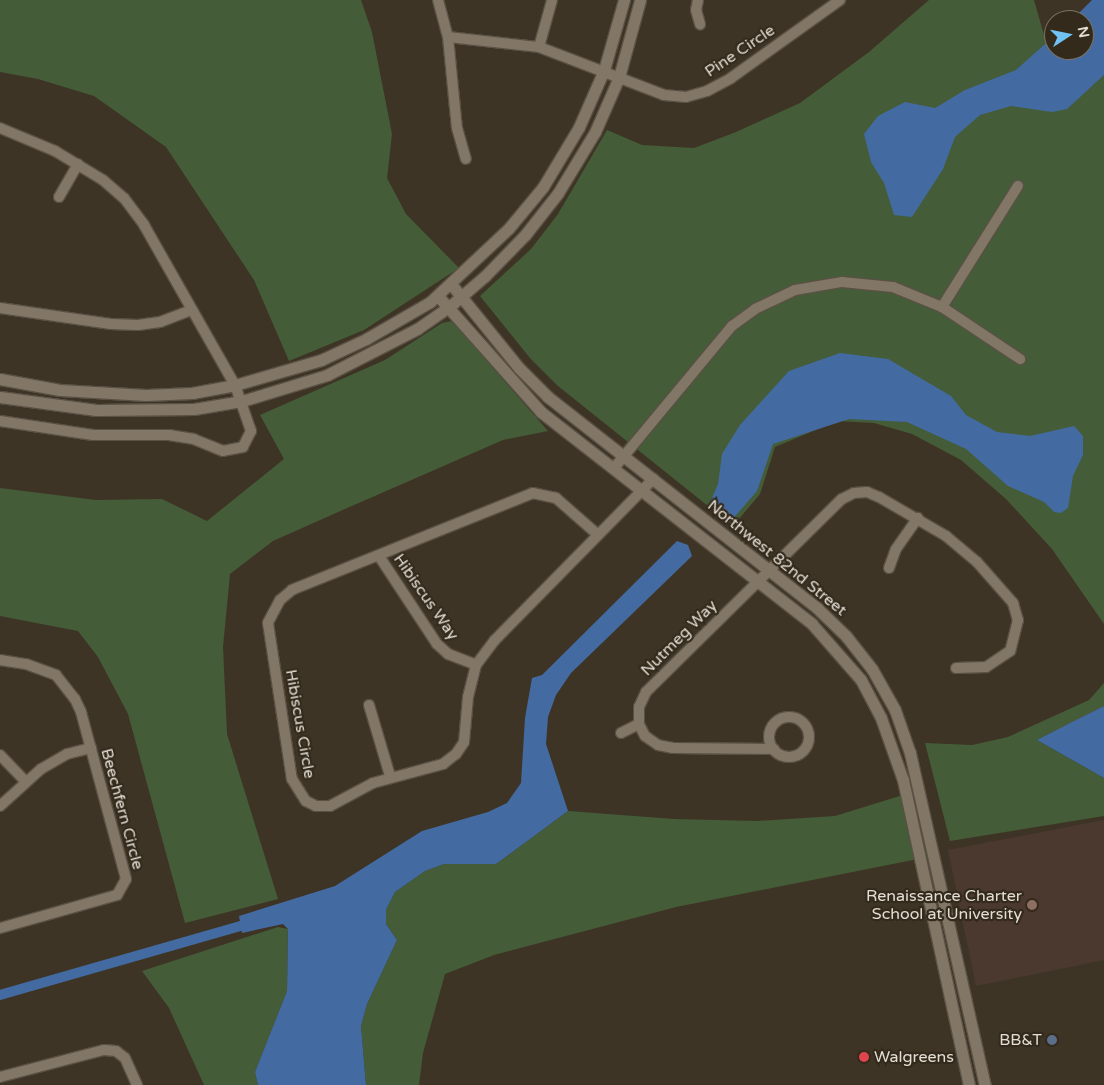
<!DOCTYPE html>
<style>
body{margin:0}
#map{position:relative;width:1104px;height:1085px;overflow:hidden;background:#3e3425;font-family:"Varela Round",sans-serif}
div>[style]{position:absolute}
.education>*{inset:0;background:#4b3930}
.green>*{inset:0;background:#445c37}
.water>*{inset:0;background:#436ba2}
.canal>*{height:10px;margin:-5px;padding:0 5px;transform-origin:5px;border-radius:5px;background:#436ba2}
.roads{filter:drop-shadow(1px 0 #595145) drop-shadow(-1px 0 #595145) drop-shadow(0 1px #595145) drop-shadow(0 -1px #595145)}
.minor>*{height:10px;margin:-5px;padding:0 5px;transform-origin:5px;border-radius:5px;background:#827766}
.minor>.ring{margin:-5px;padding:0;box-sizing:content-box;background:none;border:10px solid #827766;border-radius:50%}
.tertiary>*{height:11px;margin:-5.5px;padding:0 5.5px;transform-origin:5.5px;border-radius:5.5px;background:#827766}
.dots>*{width:14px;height:14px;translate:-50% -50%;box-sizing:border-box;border:2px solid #332a1b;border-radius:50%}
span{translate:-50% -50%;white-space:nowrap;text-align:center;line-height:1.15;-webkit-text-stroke:4.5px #332a1b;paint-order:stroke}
.street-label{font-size:16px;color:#e3ddd4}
.poi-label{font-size:16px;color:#e3ddd4}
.right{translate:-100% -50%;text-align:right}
.left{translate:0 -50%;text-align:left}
.north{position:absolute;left:1044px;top:10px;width:50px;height:50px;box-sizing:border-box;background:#332a1b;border:1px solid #797265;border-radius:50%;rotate:79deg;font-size:14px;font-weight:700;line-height:20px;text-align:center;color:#e3ddd4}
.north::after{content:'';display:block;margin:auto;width:18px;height:22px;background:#70c1f4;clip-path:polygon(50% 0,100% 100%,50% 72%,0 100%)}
</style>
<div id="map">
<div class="education">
<i style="clip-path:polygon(1104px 820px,1104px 960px,976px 986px,948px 850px)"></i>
</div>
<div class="green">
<i style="clip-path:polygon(0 0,361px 0,372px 32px,392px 134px,387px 178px,406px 214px,459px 268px,364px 330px,289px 361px,254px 280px,166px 147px,94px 96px,38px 79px,0 72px)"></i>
<i style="clip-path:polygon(929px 0,1034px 0,1044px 35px,1078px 98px,1104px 75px,1104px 624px,1052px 549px,1006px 499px,961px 460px,912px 434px,874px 423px,837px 421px,775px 447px,760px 494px,733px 526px,558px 386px,530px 358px,480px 296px,531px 249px,558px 214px,607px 130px,642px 145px,694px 148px,736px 132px,800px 103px,869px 52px)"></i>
<i style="clip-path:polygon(452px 321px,548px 431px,503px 440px,345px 509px,273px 541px,230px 574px,223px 647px,227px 734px,278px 899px,185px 923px,128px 714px,98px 657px,78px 631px,0 616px,0 488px,96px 500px,162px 499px,207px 521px,284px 459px,260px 415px,385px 360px,442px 323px)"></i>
<i style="clip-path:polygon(1104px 683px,1104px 706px,1037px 740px,1104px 778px,1104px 816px,950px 841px,925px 743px,972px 745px,1008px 737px,1089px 700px)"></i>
<i style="clip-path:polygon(903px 795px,918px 859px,676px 907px,494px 955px,445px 974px,423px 1053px,419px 1085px,366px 1085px,361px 1026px,367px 1004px,397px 940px,386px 924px,386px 910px,395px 892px,425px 871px,444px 864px,496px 864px,568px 811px,674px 819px,757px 821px,835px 816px)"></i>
<i style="clip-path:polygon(278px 927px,288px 929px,287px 991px,255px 1072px,258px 1085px,204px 1085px,169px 1008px,142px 971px)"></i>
</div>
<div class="water">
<i style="clip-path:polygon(1092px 0,1104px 0,1104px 75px,1067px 109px,1052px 112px,1011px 106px,980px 115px,955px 137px,943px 169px,912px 217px,894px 215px,884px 183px,871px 162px,864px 134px,878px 116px,905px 102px,935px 108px,965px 90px,1016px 70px,1054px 36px,1054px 50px,1084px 50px,1084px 20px,1072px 20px)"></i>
<i style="clip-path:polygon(840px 353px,888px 359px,951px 396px,966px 415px,997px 432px,1030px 436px,1074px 426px,1083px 436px,1083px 455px,1073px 476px,1068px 508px,1061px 513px,1054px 512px,1044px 502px,1008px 486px,966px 449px,907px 422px,849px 419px,773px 444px,757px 491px,731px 521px,710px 503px,718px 484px,722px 454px,740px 425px,789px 371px)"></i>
<i style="clip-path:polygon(677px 541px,688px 545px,692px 556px,571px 673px,556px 695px,548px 717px,546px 744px,568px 811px,496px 864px,444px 864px,425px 871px,395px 892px,386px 910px,386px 924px,397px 940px,367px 1004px,361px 1026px,366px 1085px,258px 1085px,255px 1072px,287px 991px,288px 929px,283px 924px,242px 933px,239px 916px,335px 886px,422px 831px,488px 812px,507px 803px,521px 783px,525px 718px,532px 678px,542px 675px)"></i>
<i style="clip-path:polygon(1104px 706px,1104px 778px,1037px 740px,1066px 725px)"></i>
</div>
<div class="canal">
<i style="left:0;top:995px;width:251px;rotate:-16deg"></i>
</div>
<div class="roads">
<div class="minor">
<i style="left:438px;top:0;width:38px;rotate:75deg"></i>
<i style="left:448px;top:37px;width:91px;rotate:84.4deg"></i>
<i style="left:457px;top:128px;width:32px;rotate:74deg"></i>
<i style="left:698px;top:0;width:10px;rotate:101deg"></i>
<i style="left:696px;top:10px;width:15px;rotate:74deg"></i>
<i style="left:448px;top:37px;width:92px;rotate:6.3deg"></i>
<i style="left:539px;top:47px;width:134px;rotate:21deg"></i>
<i style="left:664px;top:95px;width:22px;rotate:5deg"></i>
<i style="left:686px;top:97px;width:22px;rotate:-16deg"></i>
<i style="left:707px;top:91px;width:27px;rotate:-28deg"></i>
<i style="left:731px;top:78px;width:134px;rotate:-35.6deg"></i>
<i style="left:539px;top:47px;width:49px;rotate:-74.5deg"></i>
<i style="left:0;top:128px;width:60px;rotate:22.7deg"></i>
<i style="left:55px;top:151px;width:56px;rotate:31.1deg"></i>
<i style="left:103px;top:180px;width:28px;rotate:41deg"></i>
<i style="left:124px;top:198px;width:34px;rotate:53deg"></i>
<i style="left:144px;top:225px;width:184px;rotate:60.4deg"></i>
<i style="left:235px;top:385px;width:49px;rotate:70.8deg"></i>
<i style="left:251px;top:431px;width:18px;rotate:117deg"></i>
<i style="left:243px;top:447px;width:20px;rotate:169deg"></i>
<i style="left:223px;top:451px;width:31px;rotate:-158deg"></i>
<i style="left:194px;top:439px;width:24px;rotate:-171deg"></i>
<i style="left:170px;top:435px;width:77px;rotate:180deg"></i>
<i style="left:93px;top:435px;width:94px;rotate:-171.4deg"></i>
<i style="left:59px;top:197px;width:38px;rotate:-60deg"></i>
<i style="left:942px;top:307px;width:143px;rotate:-57.9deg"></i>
<i style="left:0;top:308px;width:112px;rotate:8.2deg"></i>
<i style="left:111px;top:324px;width:27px;rotate:2deg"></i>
<i style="left:138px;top:325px;width:22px;rotate:-8deg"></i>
<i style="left:160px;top:322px;width:34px;rotate:-21deg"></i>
<i style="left:614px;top:468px;width:185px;rotate:-50.3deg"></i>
<i style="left:732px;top:326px;width:29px;rotate:-36deg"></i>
<i style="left:755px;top:309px;width:44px;rotate:-25.4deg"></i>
<i style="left:795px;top:290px;width:48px;rotate:-9.7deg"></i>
<i style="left:842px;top:282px;width:51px;rotate:5.6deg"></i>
<i style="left:893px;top:287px;width:53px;rotate:22.2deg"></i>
<i style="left:942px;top:307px;width:94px;rotate:33.7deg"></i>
<i style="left:597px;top:534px;width:55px;rotate:-138.7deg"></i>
<i style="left:556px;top:498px;width:24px;rotate:-168deg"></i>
<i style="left:533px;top:493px;width:260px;rotate:158.1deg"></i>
<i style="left:292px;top:590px;width:16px;rotate:140deg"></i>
<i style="left:280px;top:600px;width:26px;rotate:118deg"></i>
<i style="left:268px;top:623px;width:158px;rotate:81.3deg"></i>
<i style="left:292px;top:779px;width:26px;rotate:58deg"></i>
<i style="left:306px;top:801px;width:11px;rotate:27deg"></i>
<i style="left:316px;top:806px;width:14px"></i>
<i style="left:330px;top:806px;width:49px;rotate:-28.1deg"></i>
<i style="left:373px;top:783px;width:73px;rotate:-15.2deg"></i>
<i style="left:443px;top:764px;width:16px;rotate:-38deg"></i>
<i style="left:456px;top:754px;width:14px;rotate:-56deg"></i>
<i style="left:464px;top:742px;width:45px;rotate:-84.9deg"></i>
<i style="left:468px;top:697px;width:33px;rotate:-76deg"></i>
<i style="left:476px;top:665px;width:31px;rotate:-53deg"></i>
<i style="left:495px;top:640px;width:226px;rotate:-45.5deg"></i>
<i style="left:379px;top:556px;width:105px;rotate:56.6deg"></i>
<i style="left:437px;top:644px;width:15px;rotate:42deg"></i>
<i style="left:448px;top:654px;width:30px;rotate:21deg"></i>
<i style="left:889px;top:568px;width:20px;rotate:-70deg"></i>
<i style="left:896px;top:549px;width:38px;rotate:-55deg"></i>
<i style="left:0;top:660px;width:26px;rotate:9deg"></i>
<i style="left:26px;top:664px;width:32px;rotate:20deg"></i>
<i style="left:56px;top:675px;width:31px;rotate:52deg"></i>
<i style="left:75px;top:699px;width:14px;rotate:65deg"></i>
<i style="left:81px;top:712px;width:173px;rotate:74.9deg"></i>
<i style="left:126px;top:879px;width:18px;rotate:119deg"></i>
<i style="left:117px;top:895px;width:122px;rotate:164.2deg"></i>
<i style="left:369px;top:705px;width:74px;rotate:73.5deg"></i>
<i class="ring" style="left:769px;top:717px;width:30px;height:30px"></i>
<i style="left:621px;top:733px;width:20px;rotate:-27deg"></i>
<i style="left:774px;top:749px;width:101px;rotate:-179.4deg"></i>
<i style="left:673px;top:748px;width:15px;rotate:-169deg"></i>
<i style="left:658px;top:745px;width:16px;rotate:-145deg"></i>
<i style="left:645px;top:736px;width:13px;rotate:-117deg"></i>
<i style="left:639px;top:724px;width:17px;rotate:-90deg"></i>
<i style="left:639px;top:707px;width:17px;rotate:-65deg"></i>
<i style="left:646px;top:692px;width:275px;rotate:-44.6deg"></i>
<i style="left:842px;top:499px;width:13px;rotate:-27deg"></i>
<i style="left:854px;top:493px;width:13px;rotate:-4deg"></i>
<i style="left:867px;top:492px;width:13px;rotate:23deg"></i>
<i style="left:879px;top:497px;width:78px;rotate:30.2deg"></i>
<i style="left:946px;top:536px;width:40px;rotate:40deg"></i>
<i style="left:977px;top:562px;width:55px;rotate:48.7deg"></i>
<i style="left:1013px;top:603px;width:18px;rotate:74deg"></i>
<i style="left:1018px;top:620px;width:32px;rotate:104deg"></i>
<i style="left:1010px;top:651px;width:29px;rotate:146deg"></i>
<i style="left:986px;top:667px;width:30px;rotate:178deg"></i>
<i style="left:0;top:755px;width:36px;rotate:46deg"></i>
<i style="left:0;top:806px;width:55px;rotate:-42.1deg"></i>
<i style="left:41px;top:769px;width:30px;rotate:-30deg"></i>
<i style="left:67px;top:754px;width:25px;rotate:-14deg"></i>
<i style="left:0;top:1077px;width:107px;rotate:-14.6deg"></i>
<i style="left:104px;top:1050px;width:12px;rotate:5deg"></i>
<i style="left:116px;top:1051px;width:11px;rotate:38deg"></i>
<i style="left:125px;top:1058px;width:30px;rotate:66deg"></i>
</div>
<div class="tertiary">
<i style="left:451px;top:284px;width:108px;rotate:51deg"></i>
<i style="left:519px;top:368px;width:41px;rotate:45deg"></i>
<i style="left:548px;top:397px;width:342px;rotate:38.1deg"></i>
<i style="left:817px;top:608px;width:40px;rotate:44deg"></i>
<i style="left:846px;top:636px;width:42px;rotate:51.8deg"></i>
<i style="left:872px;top:669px;width:47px;rotate:60.7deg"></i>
<i style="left:895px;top:710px;width:46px;rotate:70.8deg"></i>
<i style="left:910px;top:753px;width:340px;rotate:77.3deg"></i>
<i style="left:438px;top:296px;width:155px;rotate:48.4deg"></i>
<i style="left:541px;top:412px;width:344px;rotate:38deg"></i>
<i style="left:812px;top:624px;width:74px;rotate:48.8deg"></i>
<i style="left:861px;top:680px;width:43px;rotate:62.2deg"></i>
<i style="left:881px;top:718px;width:66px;rotate:70.5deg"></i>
<i style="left:903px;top:780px;width:312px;rotate:77.8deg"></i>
<i style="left:0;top:379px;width:61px;rotate:10.4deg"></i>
<i style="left:60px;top:390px;width:86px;rotate:3.3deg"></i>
<i style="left:146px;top:395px;width:46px;rotate:-2.5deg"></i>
<i style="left:192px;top:393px;width:44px;rotate:-10.5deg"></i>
<i style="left:235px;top:385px;width:90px;rotate:-16.2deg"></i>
<i style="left:321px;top:360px;width:50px;rotate:-25deg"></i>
<i style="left:366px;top:339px;width:74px;rotate:-30deg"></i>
<i style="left:430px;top:302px;width:108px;rotate:-43.1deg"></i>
<i style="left:509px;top:228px;width:53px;rotate:-50.3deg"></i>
<i style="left:543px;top:187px;width:70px;rotate:-59deg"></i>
<i style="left:579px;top:127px;width:62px;rotate:-66.3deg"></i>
<i style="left:604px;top:70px;width:73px;rotate:-74.1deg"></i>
<i style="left:0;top:397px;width:97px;rotate:7.7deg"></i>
<i style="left:96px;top:410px;width:98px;rotate:-0.6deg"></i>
<i style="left:194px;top:409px;width:49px;rotate:-9.5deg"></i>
<i style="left:242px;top:401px;width:89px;rotate:-17deg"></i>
<i style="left:327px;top:375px;width:101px;rotate:-27.1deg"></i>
<i style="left:417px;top:329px;width:39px;rotate:-35deg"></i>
<i style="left:449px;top:307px;width:48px;rotate:-40.7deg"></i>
<i style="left:485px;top:276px;width:57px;rotate:-45.7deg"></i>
<i style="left:525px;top:235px;width:53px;rotate:-51.8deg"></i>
<i style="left:558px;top:193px;width:71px;rotate:-58.8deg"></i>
<i style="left:595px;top:132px;width:60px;rotate:-66.4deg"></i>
<i style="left:619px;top:77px;width:80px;rotate:-74.7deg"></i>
</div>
</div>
<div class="dots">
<i style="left:1032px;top:905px;background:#8d6e63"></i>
<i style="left:1052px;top:1040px;background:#5c6f8a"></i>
<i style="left:864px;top:1057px;background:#e0444e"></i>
</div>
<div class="street-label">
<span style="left:740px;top:51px;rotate:-34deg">Pine Circle</span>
<span style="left:777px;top:558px;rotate:39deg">Northwest 82nd Street</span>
<span style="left:426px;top:597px;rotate:55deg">Hibiscus Way</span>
<span style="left:679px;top:638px;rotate:-45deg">Nutmeg Way</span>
<span style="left:300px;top:724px;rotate:80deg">Hibiscus Circle</span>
<span style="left:122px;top:809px;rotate:75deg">Beechfern Circle</span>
</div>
<div class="poi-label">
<span class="right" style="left:1022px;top:905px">Renaissance Charter<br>School at University</span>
<span class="right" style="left:1042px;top:1040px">BB&amp;T</span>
<span class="left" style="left:874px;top:1057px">Walgreens</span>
</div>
<div class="north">N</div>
</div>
